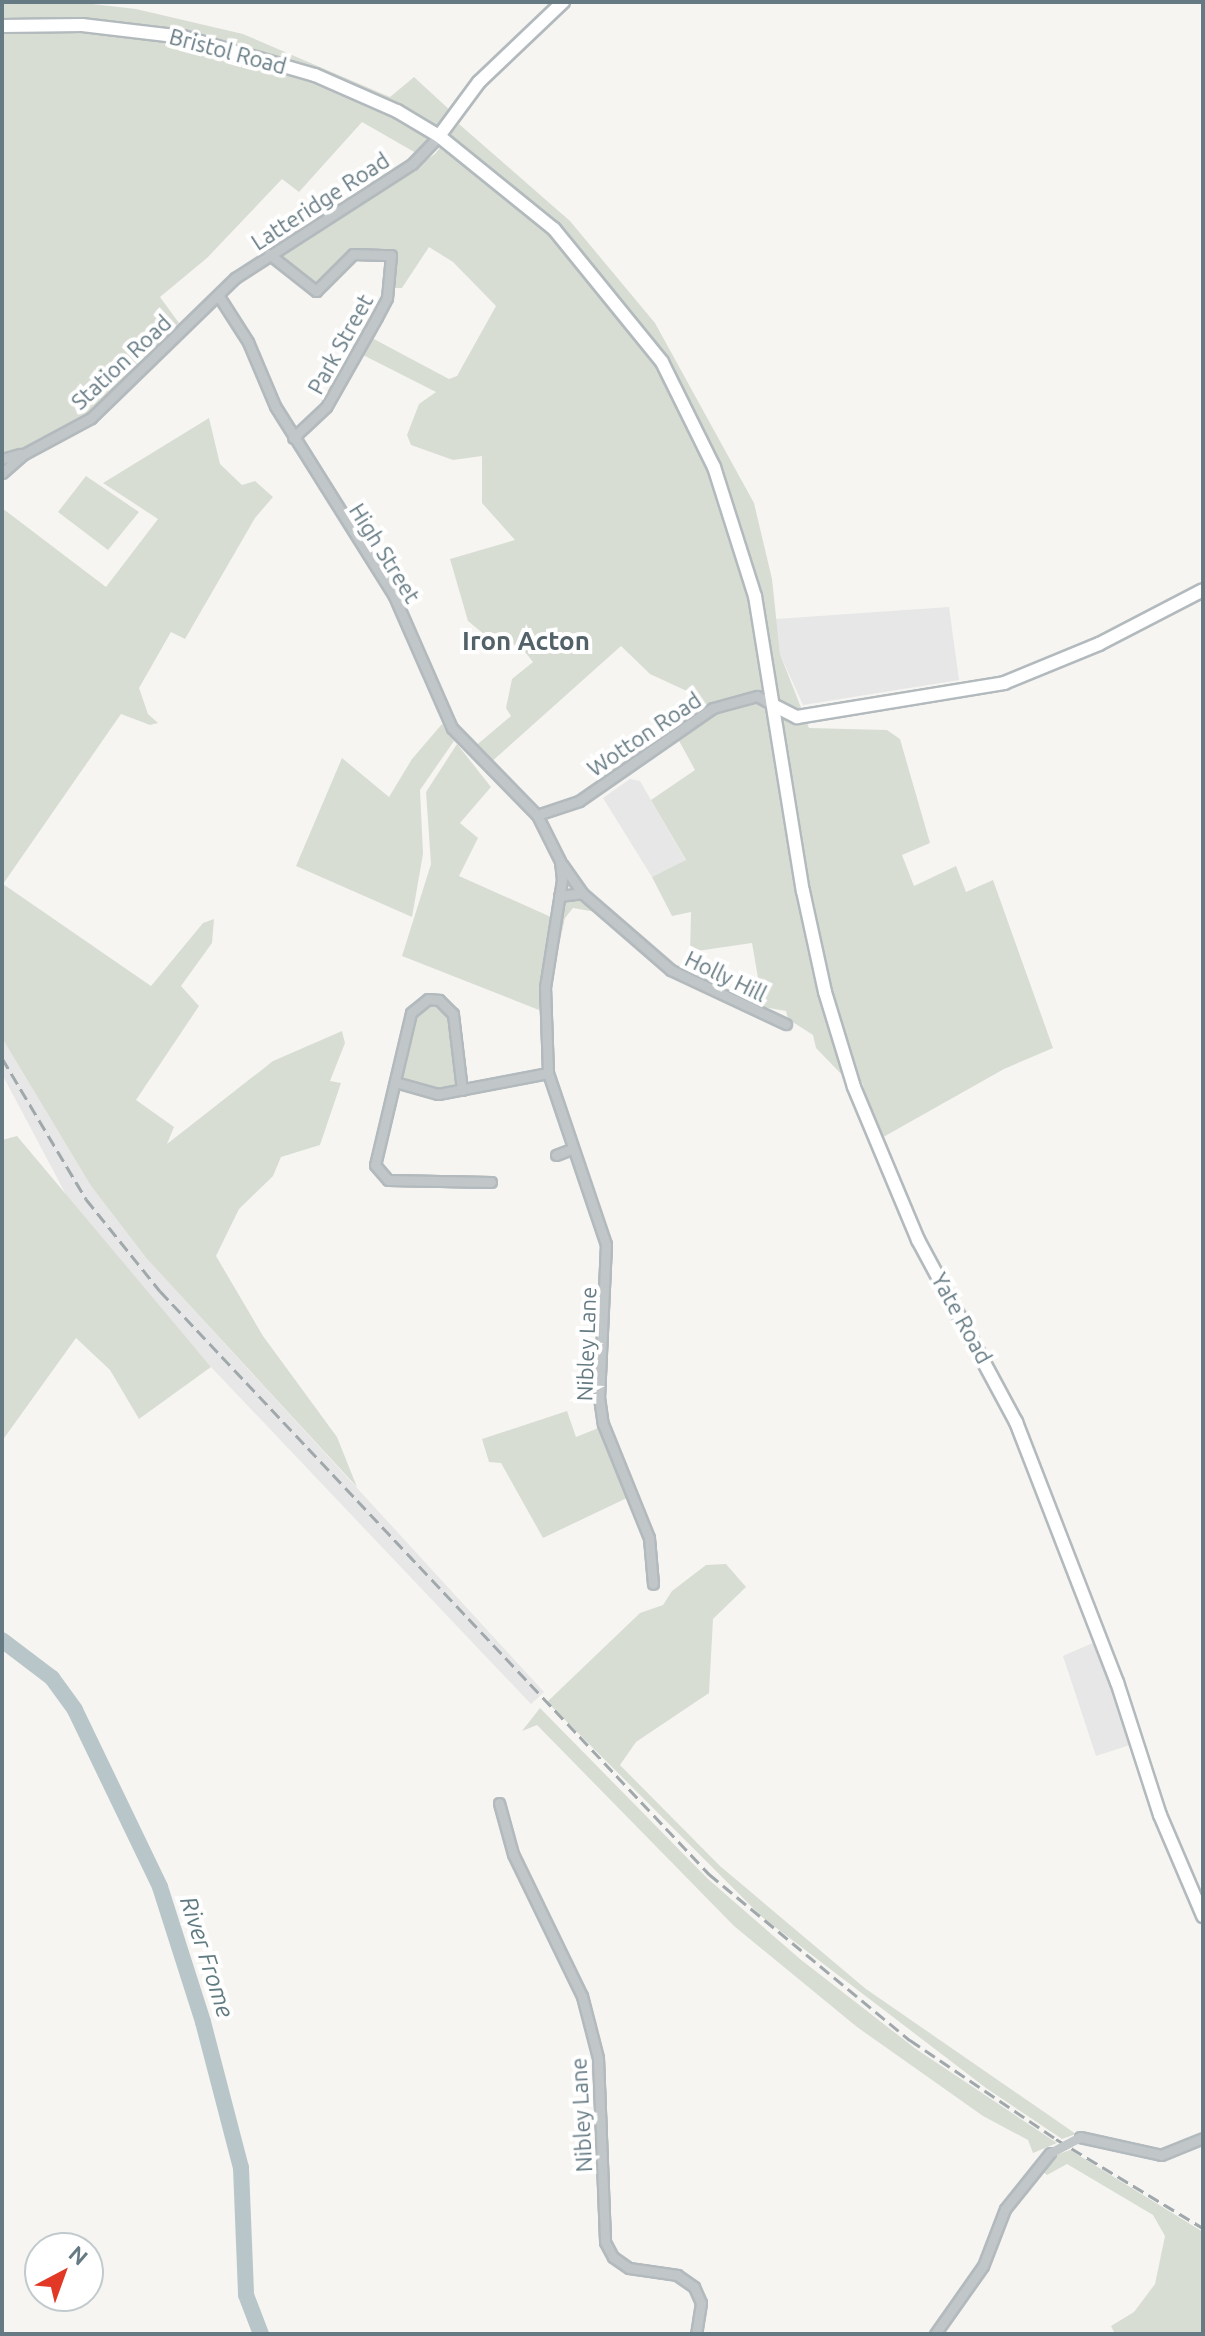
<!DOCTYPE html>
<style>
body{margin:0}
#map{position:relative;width:1205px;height:2336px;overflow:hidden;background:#f6f5f2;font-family:Ubuntu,sans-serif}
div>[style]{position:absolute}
.built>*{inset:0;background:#e6e7e6}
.green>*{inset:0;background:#d8ddd3}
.river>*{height:16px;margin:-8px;padding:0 8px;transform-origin:8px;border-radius:8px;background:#b9c6c9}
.roads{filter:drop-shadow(2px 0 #b3babd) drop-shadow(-2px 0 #b3babd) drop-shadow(0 2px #b3babd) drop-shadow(0 -2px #b3babd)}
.minor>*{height:9px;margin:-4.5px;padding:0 4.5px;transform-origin:4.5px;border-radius:4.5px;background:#c1c6c8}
.secondary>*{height:12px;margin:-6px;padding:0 6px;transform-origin:6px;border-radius:6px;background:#fff}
.rail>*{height:3px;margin-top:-1.5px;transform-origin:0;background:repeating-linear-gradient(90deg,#a0a8ac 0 12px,transparent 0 18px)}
.minor-bridge>*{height:9px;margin:-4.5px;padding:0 4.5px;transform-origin:4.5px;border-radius:4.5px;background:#c1c6c8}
span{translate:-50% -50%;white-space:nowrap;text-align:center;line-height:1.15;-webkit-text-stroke:8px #fff;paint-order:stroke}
.street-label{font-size:22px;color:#657a83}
.water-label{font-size:24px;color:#607b80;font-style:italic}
.quarter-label{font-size:26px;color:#536268;font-weight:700}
.frame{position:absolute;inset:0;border:4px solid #657a83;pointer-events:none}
.north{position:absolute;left:24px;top:2232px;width:80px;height:80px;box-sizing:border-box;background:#fff;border:2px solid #c1cacd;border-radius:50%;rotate:41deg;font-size:22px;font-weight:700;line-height:32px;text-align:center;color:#657a83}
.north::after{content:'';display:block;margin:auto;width:28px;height:36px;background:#e23926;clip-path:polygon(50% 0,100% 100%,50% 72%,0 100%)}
</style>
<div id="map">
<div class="built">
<i style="clip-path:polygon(949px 607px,959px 680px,803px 705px,780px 654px,776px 619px)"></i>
<i style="clip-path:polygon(630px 779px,640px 781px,686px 861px,652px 877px,603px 798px)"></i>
<i style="clip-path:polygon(2px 1038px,91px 1186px,147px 1259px,544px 1692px,531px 1704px,211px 1367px,71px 1204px,2px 1074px)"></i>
<i style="clip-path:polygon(1095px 1642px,1130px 1745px,1096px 1756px,1063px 1656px)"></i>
</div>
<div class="green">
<i style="clip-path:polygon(75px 2px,136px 9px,243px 34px,390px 97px,414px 77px,452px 112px,416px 153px,362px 122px,299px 192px,282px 179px,207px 258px,160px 297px,179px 323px,89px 413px,23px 448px,2px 453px,2px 4px)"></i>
<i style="clip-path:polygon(459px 124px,570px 221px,655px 323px,754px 503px,772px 579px,780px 654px,809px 728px,887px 730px,900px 739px,930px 843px,902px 855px,914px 886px,956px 866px,966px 892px,993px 880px,1053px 1048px,1004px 1069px,878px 1140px,862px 1082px,846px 1079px,816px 1048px,813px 1035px,788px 1019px,786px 1011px,763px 1007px,752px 943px,690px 952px,691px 912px,672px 916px,652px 877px,686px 860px,651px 800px,695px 770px,678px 739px,715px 713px,715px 702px,698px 706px,691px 693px,650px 674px,621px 646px,489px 764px,473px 748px,511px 716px,506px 708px,512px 679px,533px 662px,521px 647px,485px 635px,468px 621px,450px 559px,515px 540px,482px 503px,482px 456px,453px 460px,411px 445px,407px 435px,419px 404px,436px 392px,363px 355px,372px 338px,449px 379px,457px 376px,496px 306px,453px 262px,429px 247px,402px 288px,392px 288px,395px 253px,350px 252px,321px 286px,307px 283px,277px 255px,435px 154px)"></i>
<i style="clip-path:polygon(209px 418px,220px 464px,242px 485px,255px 481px,273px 497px,255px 518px,185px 639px,171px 632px,139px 688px,148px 714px,158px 723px,150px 725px,121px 714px,3px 884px,151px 986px,203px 923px,214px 919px,212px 943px,181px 986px,199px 1006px,136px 1100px,174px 1127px,167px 1144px,273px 1061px,342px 1031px,345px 1043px,330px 1081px,341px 1083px,320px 1145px,281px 1157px,273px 1176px,239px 1209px,216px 1256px,263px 1336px,337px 1437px,357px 1487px,147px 1259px,91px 1186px,2px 1038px,2px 508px,106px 587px,158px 519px,103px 483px)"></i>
<i style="clip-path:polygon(86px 476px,139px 512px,108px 550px,58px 512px)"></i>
<i style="clip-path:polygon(442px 724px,454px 741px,420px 790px,423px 854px,412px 917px,296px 866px,342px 758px,389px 797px,412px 759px)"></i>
<i style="clip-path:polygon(457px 744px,491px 787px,460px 823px,478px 838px,459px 876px,551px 917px,539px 1010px,402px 956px,431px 864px,426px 792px)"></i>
<i style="clip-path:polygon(581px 900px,596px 912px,573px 908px,565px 918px,548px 996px,563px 901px)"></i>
<i style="clip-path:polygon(433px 1001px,447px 1010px,451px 1020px,459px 1082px,454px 1089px,438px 1091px,402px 1078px,414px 1013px)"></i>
<i style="clip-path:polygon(17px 1136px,211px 1367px,139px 1419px,110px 1370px,76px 1338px,2px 1441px,2px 1140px)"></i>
<i style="clip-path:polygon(567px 1411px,576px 1437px,601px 1427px,629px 1497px,543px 1538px,501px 1463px,489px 1462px,482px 1439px)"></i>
<i style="clip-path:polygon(726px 1564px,746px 1587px,713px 1619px,709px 1693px,636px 1742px,620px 1765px,720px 1866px,866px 1989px,1076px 2134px,1062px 2139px,986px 2088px,762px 1917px,547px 1702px,640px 1613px,663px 1605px,672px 1591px,706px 1565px)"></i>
<i style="clip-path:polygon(540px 1708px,708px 1879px,800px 1959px,916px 2049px,1057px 2143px,1033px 2153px,1028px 2140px,983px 2116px,857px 2027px,734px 1926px,537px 1725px,522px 1731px)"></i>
<i style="clip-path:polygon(1070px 2150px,1203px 2232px,1203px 2332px,1115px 2334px,1111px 2326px,1134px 2312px,1155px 2284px,1165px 2236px,1153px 2215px,1067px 2164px,1047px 2175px,1042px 2171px,1051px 2157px)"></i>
</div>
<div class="river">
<i style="left:2px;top:1640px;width:63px;rotate:37.2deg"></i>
<i style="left:52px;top:1678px;width:39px;rotate:54deg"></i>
<i style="left:75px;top:1710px;width:196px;rotate:64.3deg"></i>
<i style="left:160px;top:1887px;width:142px;rotate:72.3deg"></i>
<i style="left:203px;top:2022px;width:151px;rotate:75.4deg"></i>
<i style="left:241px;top:2168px;width:127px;rotate:87.7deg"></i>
<i style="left:246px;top:2295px;width:42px;rotate:69deg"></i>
</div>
<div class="roads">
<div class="minor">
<i style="left:269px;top:254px;width:60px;rotate:38.2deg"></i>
<i style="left:316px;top:291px;width:52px;rotate:-45deg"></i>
<i style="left:353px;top:254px;width:38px;rotate:2deg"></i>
<i style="left:391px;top:255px;width:43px;rotate:95.3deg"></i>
<i style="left:387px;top:298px;width:21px;rotate:118deg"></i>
<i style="left:377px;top:317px;width:103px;rotate:119.5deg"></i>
<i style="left:326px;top:407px;width:45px;rotate:136.8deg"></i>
<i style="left:218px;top:295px;width:56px;rotate:57.4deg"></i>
<i style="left:248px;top:342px;width:69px;rotate:67.1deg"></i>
<i style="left:275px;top:406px;width:224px;rotate:57.9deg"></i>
<i style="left:394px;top:596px;width:144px;rotate:66.3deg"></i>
<i style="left:452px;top:728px;width:122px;rotate:45.7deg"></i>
<i style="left:537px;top:815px;width:51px;rotate:63.4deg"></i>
<i style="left:560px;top:861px;width:19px;rotate:84deg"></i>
<i style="left:562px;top:880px;width:108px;rotate:99deg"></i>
<i style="left:545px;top:987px;width:86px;rotate:88deg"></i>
<i style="left:548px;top:1073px;width:181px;rotate:71.3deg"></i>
<i style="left:606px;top:1244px;width:153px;rotate:92.6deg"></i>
<i style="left:599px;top:1397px;width:27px;rotate:82deg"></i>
<i style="left:603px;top:1424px;width:123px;rotate:68deg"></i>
<i style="left:649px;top:1538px;width:46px;rotate:85deg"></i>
<i style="left:2px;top:459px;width:19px;rotate:-16deg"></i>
<i style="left:2px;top:473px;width:29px;rotate:-41deg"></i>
<i style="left:24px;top:454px;width:76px;rotate:-28.2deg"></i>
<i style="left:91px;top:418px;width:201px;rotate:-44.2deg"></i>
<i style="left:235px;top:278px;width:211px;rotate:-32.8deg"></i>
<i style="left:412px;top:164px;width:39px;rotate:-46deg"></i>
<i style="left:537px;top:815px;width:44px;rotate:-18.4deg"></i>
<i style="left:579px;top:801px;width:163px;rotate:-34.8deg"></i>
<i style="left:713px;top:708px;width:46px;rotate:-15.3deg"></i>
<i style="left:757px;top:696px;width:18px;rotate:29deg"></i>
<i style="left:562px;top:864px;width:35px;rotate:55deg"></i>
<i style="left:582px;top:893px;width:118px;rotate:40.9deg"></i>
<i style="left:671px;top:970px;width:127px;rotate:25.2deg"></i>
<i style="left:559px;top:896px;width:23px;rotate:-7deg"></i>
<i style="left:395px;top:1082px;width:45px;rotate:15.6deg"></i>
<i style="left:438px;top:1094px;width:112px;rotate:-10.8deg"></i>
<i style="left:462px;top:1090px;width:77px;rotate:-96.8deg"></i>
<i style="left:453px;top:1014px;width:20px;rotate:-135deg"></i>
<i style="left:439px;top:1000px;width:11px;rotate:-175deg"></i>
<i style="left:428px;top:999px;width:22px;rotate:141deg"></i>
<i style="left:411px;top:1013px;width:156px;rotate:103.3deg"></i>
<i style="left:375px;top:1165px;width:20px;rotate:49deg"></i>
<i style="left:388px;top:1180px;width:103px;rotate:1.1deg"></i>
<i style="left:556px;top:1155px;width:17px;rotate:-21deg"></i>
<i style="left:499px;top:1803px;width:53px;rotate:74.6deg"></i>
<i style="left:513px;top:1854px;width:158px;rotate:64.1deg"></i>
<i style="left:582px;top:1996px;width:64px;rotate:75.5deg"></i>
<i style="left:598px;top:2058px;width:184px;rotate:87.8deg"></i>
<i style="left:605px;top:2242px;width:17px;rotate:62deg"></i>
<i style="left:613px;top:2257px;width:19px;rotate:35deg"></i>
<i style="left:629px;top:2268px;width:49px;rotate:8.3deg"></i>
<i style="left:677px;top:2275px;width:21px;rotate:35deg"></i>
<i style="left:694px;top:2287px;width:17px;rotate:66deg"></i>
<i style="left:701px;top:2303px;width:31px;rotate:99deg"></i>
<i style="left:1080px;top:2137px;width:83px;rotate:12.5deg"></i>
<i style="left:1161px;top:2155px;width:45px;rotate:-22deg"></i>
<i style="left:935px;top:2334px;width:83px;rotate:-54.8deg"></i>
<i style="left:983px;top:2266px;width:61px;rotate:-68.9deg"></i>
<i style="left:1005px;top:2209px;width:72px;rotate:-51.2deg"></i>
</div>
<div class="secondary">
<i style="left:2px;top:26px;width:80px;rotate:-0.7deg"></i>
<i style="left:82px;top:25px;width:102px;rotate:6.8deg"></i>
<i style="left:183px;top:37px;width:137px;rotate:16.1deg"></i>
<i style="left:315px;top:75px;width:90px;rotate:23.7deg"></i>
<i style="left:397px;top:111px;width:49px;rotate:30.8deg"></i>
<i style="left:439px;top:136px;width:148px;rotate:39deg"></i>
<i style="left:554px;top:229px;width:171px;rotate:50.9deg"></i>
<i style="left:662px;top:362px;width:117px;rotate:63.7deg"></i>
<i style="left:714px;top:467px;width:135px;rotate:72.4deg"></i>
<i style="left:755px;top:596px;width:299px;rotate:80.8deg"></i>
<i style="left:803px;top:891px;width:103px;rotate:77.7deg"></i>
<i style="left:825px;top:992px;width:99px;rotate:73deg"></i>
<i style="left:854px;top:1087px;width:166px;rotate:67.3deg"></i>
<i style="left:918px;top:1240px;width:207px;rotate:61.7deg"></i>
<i style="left:1016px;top:1422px;width:279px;rotate:68.8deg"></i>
<i style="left:1117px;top:1682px;width:140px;rotate:72.1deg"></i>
<i style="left:1160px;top:1815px;width:110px;rotate:66.9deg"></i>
<i style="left:439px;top:136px;width:67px;rotate:-53.5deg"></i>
<i style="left:479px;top:82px;width:116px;rotate:-43.6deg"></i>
<i style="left:773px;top:705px;width:27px;rotate:27deg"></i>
<i style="left:797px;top:717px;width:210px;rotate:-9.3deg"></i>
<i style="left:1004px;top:683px;width:103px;rotate:-22.3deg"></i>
<i style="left:1099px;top:644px;width:117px;rotate:-27.4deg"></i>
</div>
</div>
<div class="rail">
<i style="left:2px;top:1058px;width:164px;rotate:59.2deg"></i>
<i style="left:86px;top:1199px;width:118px;rotate:51.2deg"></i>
<i style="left:160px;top:1291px;width:801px;rotate:46.72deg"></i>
<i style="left:709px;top:1874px;width:261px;rotate:39.6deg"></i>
<i style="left:910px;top:2040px;width:176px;rotate:34.1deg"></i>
<i style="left:1056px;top:2139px;width:172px;rotate:31.2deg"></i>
</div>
<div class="minor-bridge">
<i style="left:1050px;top:2153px;width:34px;rotate:-28deg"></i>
</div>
<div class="street-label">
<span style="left:228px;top:51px;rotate:15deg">Bristol Road</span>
<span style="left:320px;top:201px;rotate:-33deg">Latteridge Road</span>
<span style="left:340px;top:344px;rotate:-61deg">Park Street</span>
<span style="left:121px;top:362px;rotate:-43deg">Station Road</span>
<span style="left:385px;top:553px;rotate:58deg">High Street</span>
<span style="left:644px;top:734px;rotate:-34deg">Wotton Road</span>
<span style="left:726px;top:976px;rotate:26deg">Holly Hill</span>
<span style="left:962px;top:1318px;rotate:61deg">Yate Road</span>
<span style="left:586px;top:1344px;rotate:-88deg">Nibley Lane</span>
<span style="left:581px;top:2115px;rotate:-93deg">Nibley Lane</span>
</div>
<div class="water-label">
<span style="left:207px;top:1957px;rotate:72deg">River Frome</span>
</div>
<div class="quarter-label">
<span style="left:526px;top:641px">Iron Acton</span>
</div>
<div class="frame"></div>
<div class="north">N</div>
</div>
